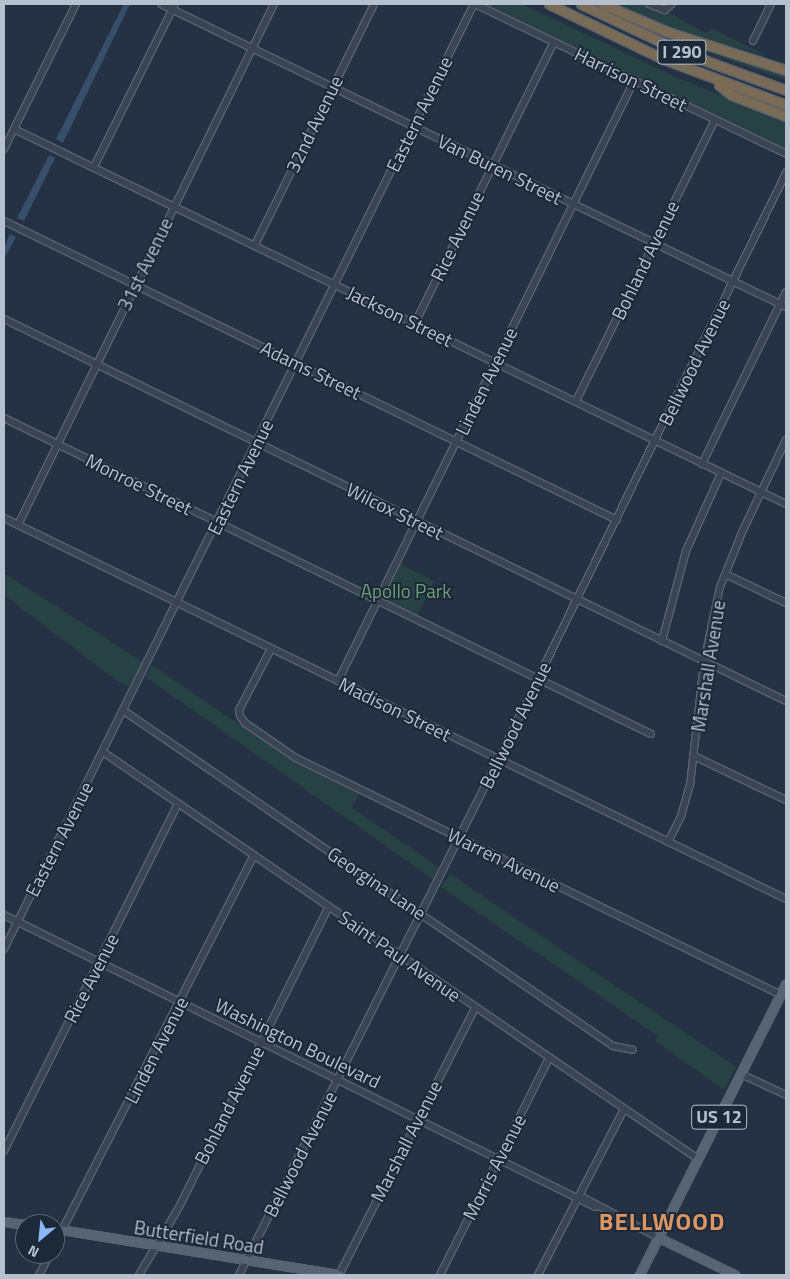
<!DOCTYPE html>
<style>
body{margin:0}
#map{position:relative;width:790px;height:1279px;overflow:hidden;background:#253243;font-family:"Titillium Web",sans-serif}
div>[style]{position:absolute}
.green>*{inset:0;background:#274144}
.water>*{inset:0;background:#384e6b}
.roads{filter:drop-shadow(1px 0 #586270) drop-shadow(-1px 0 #586270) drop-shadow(0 1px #586270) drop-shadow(0 -1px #586270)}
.minor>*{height:6px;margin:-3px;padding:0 3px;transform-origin:3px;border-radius:3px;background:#3a4453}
.major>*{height:8px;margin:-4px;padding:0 4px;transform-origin:4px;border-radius:4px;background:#586373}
.highway>*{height:9px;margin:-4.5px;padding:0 4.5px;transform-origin:4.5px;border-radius:4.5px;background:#796b56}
span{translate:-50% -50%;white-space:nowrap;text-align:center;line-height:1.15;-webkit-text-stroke:4px #1e2938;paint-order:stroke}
.shield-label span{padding:1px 4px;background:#1e2938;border:1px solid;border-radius:4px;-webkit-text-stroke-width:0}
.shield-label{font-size:18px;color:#b7c0cd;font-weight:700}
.street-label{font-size:19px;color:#b7c0cd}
.park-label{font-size:19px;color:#6d9f77}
.district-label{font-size:24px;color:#dc9663;font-weight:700;letter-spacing:1px}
.frame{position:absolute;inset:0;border:5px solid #b7c0cd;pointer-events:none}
.north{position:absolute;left:15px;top:1214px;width:50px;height:50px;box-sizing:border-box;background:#1e2938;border:1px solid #5b6574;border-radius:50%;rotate:208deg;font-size:14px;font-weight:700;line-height:20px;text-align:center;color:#b7c0cd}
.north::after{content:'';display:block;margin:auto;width:18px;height:22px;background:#8bb9fd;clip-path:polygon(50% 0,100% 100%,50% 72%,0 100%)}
</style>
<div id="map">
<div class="green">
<i style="clip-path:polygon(483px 4px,522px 4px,678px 78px,786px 120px,786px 149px)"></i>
<i style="clip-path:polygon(612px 4px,641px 4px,661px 13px,670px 13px,705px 33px,713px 29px,767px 56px,687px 34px)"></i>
<i style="clip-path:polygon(710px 53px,786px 75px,786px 80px,710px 54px)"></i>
<i style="clip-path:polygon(397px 562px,434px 581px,416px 619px,378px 600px)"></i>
<i style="clip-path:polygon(4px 573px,143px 662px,132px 688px,116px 680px,4px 595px)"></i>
<i style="clip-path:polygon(152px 665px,296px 763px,359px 794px,352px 808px,440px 868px,434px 880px,146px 677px)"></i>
<i style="clip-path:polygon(450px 874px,736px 1067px,724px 1090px,655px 1041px,658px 1036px,441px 887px)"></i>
</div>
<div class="water">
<i style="clip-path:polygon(124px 4px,130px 4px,63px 143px,56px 139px)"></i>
<i style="clip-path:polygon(49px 155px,55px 158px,24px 221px,17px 218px)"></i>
<i style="clip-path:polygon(10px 234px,16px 237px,4px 259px,4px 247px)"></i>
</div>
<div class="roads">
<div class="minor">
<i style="left:161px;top:4px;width:695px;rotate:25.86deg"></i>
<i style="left:475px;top:4px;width:345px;rotate:25.7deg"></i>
<i style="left:649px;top:4px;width:17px;rotate:21deg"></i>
<i style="left:665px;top:10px;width:9px;rotate:-41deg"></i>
<i style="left:753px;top:41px;width:41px;rotate:-64.1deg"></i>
<i style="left:14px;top:129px;width:858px;rotate:25.91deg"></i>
<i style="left:4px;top:149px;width:162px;rotate:-63.6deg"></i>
<i style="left:94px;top:167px;width:182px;rotate:-63.6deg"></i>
<i style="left:4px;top:221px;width:682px;rotate:26deg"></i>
<i style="left:255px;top:245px;width:269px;rotate:-63.7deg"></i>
<i style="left:4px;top:319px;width:870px;rotate:26.04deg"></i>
<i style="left:415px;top:323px;width:313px;rotate:-63.7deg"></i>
<i style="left:576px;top:401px;width:313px;rotate:-63.7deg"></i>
<i style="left:4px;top:418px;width:720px;rotate:26.03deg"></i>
<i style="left:702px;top:464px;width:191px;rotate:-64deg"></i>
<i style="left:4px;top:518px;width:870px;rotate:25.98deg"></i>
<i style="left:18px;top:525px;width:580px;rotate:-63.83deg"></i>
<i style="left:725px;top:574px;width:68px;rotate:25.4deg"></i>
<i style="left:662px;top:641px;width:93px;rotate:-75.1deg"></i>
<i style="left:686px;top:551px;width:85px;rotate:-65.8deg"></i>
<i style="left:271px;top:649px;width:69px;rotate:117.7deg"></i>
<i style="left:239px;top:710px;width:6px;rotate:81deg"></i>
<i style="left:240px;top:716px;width:9px;rotate:54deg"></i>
<i style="left:245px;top:723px;width:62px;rotate:34.5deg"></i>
<i style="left:296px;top:758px;width:540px;rotate:26.04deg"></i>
<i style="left:338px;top:681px;width:669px;rotate:-63.74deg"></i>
<i style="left:124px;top:711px;width:593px;rotate:34.41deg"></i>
<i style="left:613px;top:1046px;width:20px;rotate:11deg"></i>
<i style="left:103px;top:752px;width:721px;rotate:34.37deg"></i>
<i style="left:694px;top:756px;width:102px;rotate:25.6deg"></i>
<i style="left:668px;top:842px;width:29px;rotate:-63deg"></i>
<i style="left:681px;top:816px;width:32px;rotate:-74deg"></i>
<i style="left:690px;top:785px;width:124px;rotate:-83.5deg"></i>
<i style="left:704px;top:662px;width:77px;rotate:-78deg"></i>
<i style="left:720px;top:587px;width:61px;rotate:-68deg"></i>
<i style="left:743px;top:530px;width:100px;rotate:-64.5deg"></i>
<i style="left:4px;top:915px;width:659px;rotate:26.29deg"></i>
<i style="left:4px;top:949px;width:1055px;rotate:-63.56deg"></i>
<i style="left:741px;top:1074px;width:50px;rotate:25deg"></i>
<i style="left:4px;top:1151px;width:388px;rotate:-63.4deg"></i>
<i style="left:578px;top:1198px;width:4px;rotate:-14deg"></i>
<i style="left:582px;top:1197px;width:87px;rotate:28deg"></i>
<i style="left:55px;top:1244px;width:437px;rotate:-62.9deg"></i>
<i style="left:39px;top:1275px;width:24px;rotate:-62deg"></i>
<i style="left:139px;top:1275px;width:79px;rotate:-59.5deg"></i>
<i style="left:179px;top:1207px;width:336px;rotate:-63.5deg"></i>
<i style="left:239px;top:1275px;width:570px;rotate:-63.3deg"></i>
<i style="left:495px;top:766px;width:661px;rotate:-63.86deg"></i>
<i style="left:339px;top:1275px;width:300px;rotate:-63deg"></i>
<i style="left:440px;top:1275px;width:243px;rotate:-63.3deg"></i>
<i style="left:538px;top:1275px;width:187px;rotate:-62.6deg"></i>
</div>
<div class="major">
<i style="left:4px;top:1222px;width:21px;rotate:8deg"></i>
<i style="left:55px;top:1229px;width:288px;rotate:9.2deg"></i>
<i style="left:659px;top:1238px;width:85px;rotate:26deg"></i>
<i style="left:640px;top:1275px;width:325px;rotate:-63.3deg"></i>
</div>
<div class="highway">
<i style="left:549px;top:4px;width:124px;rotate:25.7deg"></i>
<i style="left:661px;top:58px;width:134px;rotate:20.6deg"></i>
<i style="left:581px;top:4px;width:112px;rotate:25.4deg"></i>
<i style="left:682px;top:52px;width:111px;rotate:20.1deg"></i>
<i style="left:602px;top:4px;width:72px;rotate:23deg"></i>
<i style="left:668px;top:32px;width:124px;rotate:17.9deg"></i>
<i style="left:719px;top:85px;width:16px;rotate:38deg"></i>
<i style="left:732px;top:95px;width:58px;rotate:21.3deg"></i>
</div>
</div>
<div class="shield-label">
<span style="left:682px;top:52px">I 290</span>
<span style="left:719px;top:1117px">US 12</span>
</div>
<div class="street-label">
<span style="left:631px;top:79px;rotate:26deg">Harrison Street</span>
<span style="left:419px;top:114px;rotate:-64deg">Eastern Avenue</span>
<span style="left:314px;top:124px;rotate:-64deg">32nd Avenue</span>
<span style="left:500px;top:169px;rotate:26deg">Van Buren Street</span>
<span style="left:457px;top:236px;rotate:-64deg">Rice Avenue</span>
<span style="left:645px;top:260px;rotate:-64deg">Bohland Avenue</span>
<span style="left:145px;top:264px;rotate:-64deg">31st Avenue</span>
<span style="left:400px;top:316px;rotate:26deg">Jackson Street</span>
<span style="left:694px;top:362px;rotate:-64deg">Bellwood Avenue</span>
<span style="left:311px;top:370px;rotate:26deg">Adams Street</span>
<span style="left:486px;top:381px;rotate:-64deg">Linden Avenue</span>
<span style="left:240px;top:477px;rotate:-64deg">Eastern Avenue</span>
<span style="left:139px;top:484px;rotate:26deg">Monroe Street</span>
<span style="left:395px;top:511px;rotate:26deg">Wilcox Street</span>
<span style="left:708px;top:666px;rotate:-81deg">Marshall Avenue</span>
<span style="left:395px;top:709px;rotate:26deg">Madison Street</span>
<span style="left:515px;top:725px;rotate:-64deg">Bellwood Avenue</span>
<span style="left:59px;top:839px;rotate:-63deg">Eastern Avenue</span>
<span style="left:504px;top:860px;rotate:26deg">Warren Avenue</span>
<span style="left:377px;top:883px;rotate:34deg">Georgina Lane</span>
<span style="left:400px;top:956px;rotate:35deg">Saint Paul Avenue</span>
<span style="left:91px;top:978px;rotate:-63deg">Rice Avenue</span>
<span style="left:298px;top:1043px;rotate:26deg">Washington Boulevard</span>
<span style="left:156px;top:1050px;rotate:-63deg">Linden Avenue</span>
<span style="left:229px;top:1105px;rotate:-63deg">Bohland Avenue</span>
<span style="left:406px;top:1141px;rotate:-63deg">Marshall Avenue</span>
<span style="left:300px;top:1154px;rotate:-63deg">Bellwood Avenue</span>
<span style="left:494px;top:1167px;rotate:-63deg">Morris Avenue</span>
<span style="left:199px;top:1237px;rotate:9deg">Butterfield Road</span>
</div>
<div class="park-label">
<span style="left:406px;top:591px">Apollo Park</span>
</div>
<div class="district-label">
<span style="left:662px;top:1222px">BELLWOOD</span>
</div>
<div class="frame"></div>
<div class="north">N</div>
</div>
